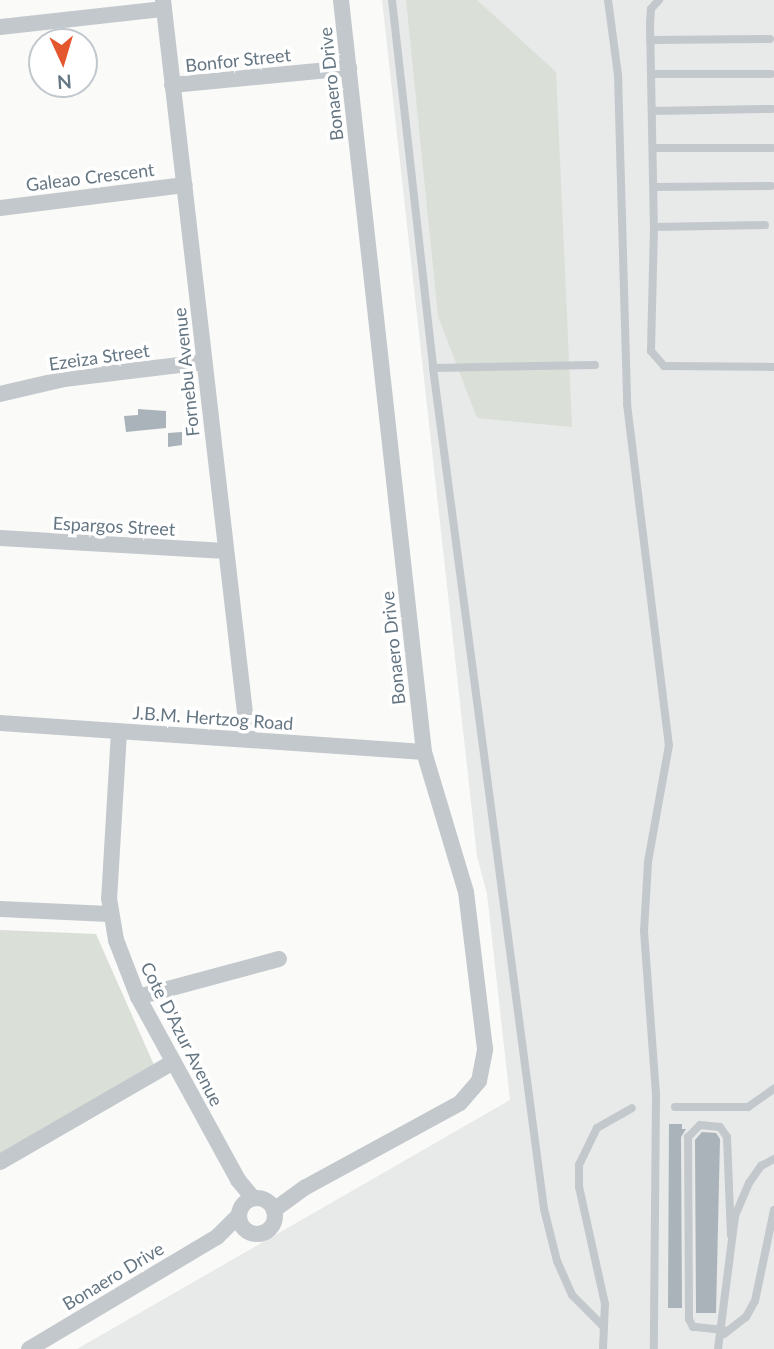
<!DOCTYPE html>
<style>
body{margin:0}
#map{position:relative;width:774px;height:1349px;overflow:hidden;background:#fafaf8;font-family:Lato,sans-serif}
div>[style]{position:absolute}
.built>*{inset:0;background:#e8e9e9}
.green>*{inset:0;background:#dadfd7}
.building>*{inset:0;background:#aab3b9}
.service>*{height:8px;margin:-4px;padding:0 4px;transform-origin:4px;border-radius:4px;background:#c3c8cc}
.minor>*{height:16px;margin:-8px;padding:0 8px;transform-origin:8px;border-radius:8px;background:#c3c8cc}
.minor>.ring{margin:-8px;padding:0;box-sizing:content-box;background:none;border:16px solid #c3c8cc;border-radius:50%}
span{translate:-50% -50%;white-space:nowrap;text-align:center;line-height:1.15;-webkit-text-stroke:7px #fff;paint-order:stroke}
.street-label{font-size:18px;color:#657683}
.north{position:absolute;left:28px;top:28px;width:70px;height:70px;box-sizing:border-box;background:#fff;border:2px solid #c1c8cd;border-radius:50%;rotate:176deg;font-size:19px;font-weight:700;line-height:28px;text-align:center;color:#657683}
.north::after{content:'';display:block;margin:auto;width:24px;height:32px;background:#e4572e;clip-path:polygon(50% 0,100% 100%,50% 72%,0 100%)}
</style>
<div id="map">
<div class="built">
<i style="clip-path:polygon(382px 0,774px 0,774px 1349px,77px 1349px,510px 1100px,487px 894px,477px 856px)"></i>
</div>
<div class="green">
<i style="clip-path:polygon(406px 0,477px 0,556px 72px,572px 427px,477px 418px,438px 316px)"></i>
<i style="clip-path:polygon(0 930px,96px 934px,154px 1065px,0 1153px)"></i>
</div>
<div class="building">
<i style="clip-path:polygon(138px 409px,166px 411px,166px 428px,126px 432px,124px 416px,138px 415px)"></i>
<i style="clip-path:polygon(182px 432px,182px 445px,168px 447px,168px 433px)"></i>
<i style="clip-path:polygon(669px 1124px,682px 1124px,682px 1129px,686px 1129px,681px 1137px,682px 1308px,668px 1308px)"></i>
<i style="clip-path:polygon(702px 1132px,716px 1133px,720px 1139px,716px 1313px,696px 1313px,696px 1308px,695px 1140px)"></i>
</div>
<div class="service">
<i style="left:392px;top:0;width:370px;rotate:83.6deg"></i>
<i style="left:433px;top:368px;width:848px;rotate:82.48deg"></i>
<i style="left:544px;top:1209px;width:54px;rotate:76deg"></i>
<i style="left:557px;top:1261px;width:37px;rotate:66deg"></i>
<i style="left:572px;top:1295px;width:45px;rotate:45deg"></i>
<i style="left:608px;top:0;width:76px;rotate:82.4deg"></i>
<i style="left:618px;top:75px;width:329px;rotate:88.4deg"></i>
<i style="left:627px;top:404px;width:344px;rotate:83deg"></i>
<i style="left:669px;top:745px;width:119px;rotate:100.2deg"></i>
<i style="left:648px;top:862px;width:69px;rotate:93.3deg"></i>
<i style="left:644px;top:931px;width:164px;rotate:85.8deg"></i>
<i style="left:656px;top:1095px;width:254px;rotate:90.5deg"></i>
<i style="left:659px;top:0;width:12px;rotate:132deg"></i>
<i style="left:651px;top:9px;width:14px;rotate:94deg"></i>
<i style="left:650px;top:23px;width:204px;rotate:88.9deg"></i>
<i style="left:654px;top:227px;width:124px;rotate:91.4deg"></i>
<i style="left:651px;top:351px;width:20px;rotate:49deg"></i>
<i style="left:664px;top:366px;width:110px;rotate:0.5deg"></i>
<i style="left:650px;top:40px;width:120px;rotate:-0.5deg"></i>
<i style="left:651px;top:74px;width:120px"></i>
<i style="left:652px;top:111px;width:120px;rotate:-1deg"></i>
<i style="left:653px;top:148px;width:119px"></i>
<i style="left:654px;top:187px;width:117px;rotate:-0.5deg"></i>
<i style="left:654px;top:227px;width:111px;rotate:-1deg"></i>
<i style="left:433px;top:368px;width:162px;rotate:-1.1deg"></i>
<i style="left:675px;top:1107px;width:73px"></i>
<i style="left:748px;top:1107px;width:32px;rotate:-35deg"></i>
<i style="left:724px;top:1330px;width:31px;rotate:-174deg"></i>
<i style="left:693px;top:1327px;width:9px;rotate:-117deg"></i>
<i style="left:689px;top:1319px;width:182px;rotate:-90.3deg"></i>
<i style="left:688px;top:1137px;width:17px;rotate:-45deg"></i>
<i style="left:700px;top:1125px;width:20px;rotate:6deg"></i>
<i style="left:720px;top:1127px;width:12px;rotate:55deg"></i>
<i style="left:727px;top:1137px;width:98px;rotate:87.7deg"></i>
<i style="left:724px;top:1334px;width:28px;rotate:-38deg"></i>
<i style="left:746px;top:1317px;width:18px;rotate:-61deg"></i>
<i style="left:755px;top:1301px;width:93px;rotate:-78.2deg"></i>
<i style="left:603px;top:1349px;width:45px;rotate:-87.5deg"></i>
<i style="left:605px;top:1304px;width:120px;rotate:-102.5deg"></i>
<i style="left:579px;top:1187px;width:22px;rotate:-90deg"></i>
<i style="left:579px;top:1165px;width:41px;rotate:-64.1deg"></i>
<i style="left:597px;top:1128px;width:40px;rotate:-29.7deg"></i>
<i style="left:718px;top:1349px;width:134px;rotate:-82.7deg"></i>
<i style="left:735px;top:1216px;width:36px;rotate:-67deg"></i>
<i style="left:749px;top:1183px;width:21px;rotate:-55deg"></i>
<i style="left:761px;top:1166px;width:15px;rotate:-28deg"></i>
</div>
<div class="minor">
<i style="left:163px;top:0;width:744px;rotate:83.44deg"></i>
<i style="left:0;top:27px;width:165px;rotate:-6.3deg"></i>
<i style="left:172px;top:85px;width:178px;rotate:-5.5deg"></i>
<i style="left:0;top:208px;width:186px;rotate:-7.1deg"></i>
<i style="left:0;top:394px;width:66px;rotate:-13.2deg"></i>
<i style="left:64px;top:379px;width:141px;rotate:-6.9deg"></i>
<i style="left:0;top:538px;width:226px;rotate:3.3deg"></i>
<i style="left:0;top:723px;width:425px;rotate:3.9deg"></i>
<i style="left:119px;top:732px;width:166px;rotate:93.4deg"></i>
<i style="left:109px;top:898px;width:43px;rotate:80.5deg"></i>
<i style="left:116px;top:940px;width:61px;rotate:68.9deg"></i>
<i style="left:138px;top:997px;width:209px;rotate:61.3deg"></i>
<i style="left:238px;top:1180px;width:23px;rotate:50deg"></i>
<i style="left:0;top:909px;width:109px;rotate:2.6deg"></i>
<i style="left:138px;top:997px;width:146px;rotate:-15.1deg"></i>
<i style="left:0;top:1162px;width:200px;rotate:-30deg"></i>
<i class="ring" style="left:239px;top:1198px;width:20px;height:20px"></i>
<i style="left:274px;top:1210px;width:39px;rotate:-36deg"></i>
<i style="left:306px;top:1187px;width:175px;rotate:-28.6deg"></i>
<i style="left:460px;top:1103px;width:29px;rotate:-49deg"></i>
<i style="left:479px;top:1081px;width:33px;rotate:-79deg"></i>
<i style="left:485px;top:1049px;width:158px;rotate:-96.9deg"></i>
<i style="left:466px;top:892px;width:146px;rotate:-106.7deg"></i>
<i style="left:424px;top:752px;width:757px;rotate:-96.3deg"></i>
<i style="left:29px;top:1349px;width:219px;rotate:-30.8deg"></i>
<i style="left:217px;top:1237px;width:30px;rotate:-45deg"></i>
</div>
<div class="street-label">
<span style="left:238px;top:60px;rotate:-6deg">Bonfor Street</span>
<span style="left:331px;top:84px;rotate:-96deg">Bonaero Drive</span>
<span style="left:90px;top:177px;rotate:-7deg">Galeao Crescent</span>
<span style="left:99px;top:357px;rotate:-8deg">Ezeiza Street</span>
<span style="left:186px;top:372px;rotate:-96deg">Fornebu Avenue</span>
<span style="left:114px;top:526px;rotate:3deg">Espargos Street</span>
<span style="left:393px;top:648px;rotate:-96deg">Bonaero Drive</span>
<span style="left:213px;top:718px;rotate:4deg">J.B.M. Hertzog Road</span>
<span style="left:182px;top:1034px;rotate:63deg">Cote D'Azur Avenue</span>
<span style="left:113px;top:1276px;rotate:-31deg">Bonaero Drive</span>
</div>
<div class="north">N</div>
</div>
